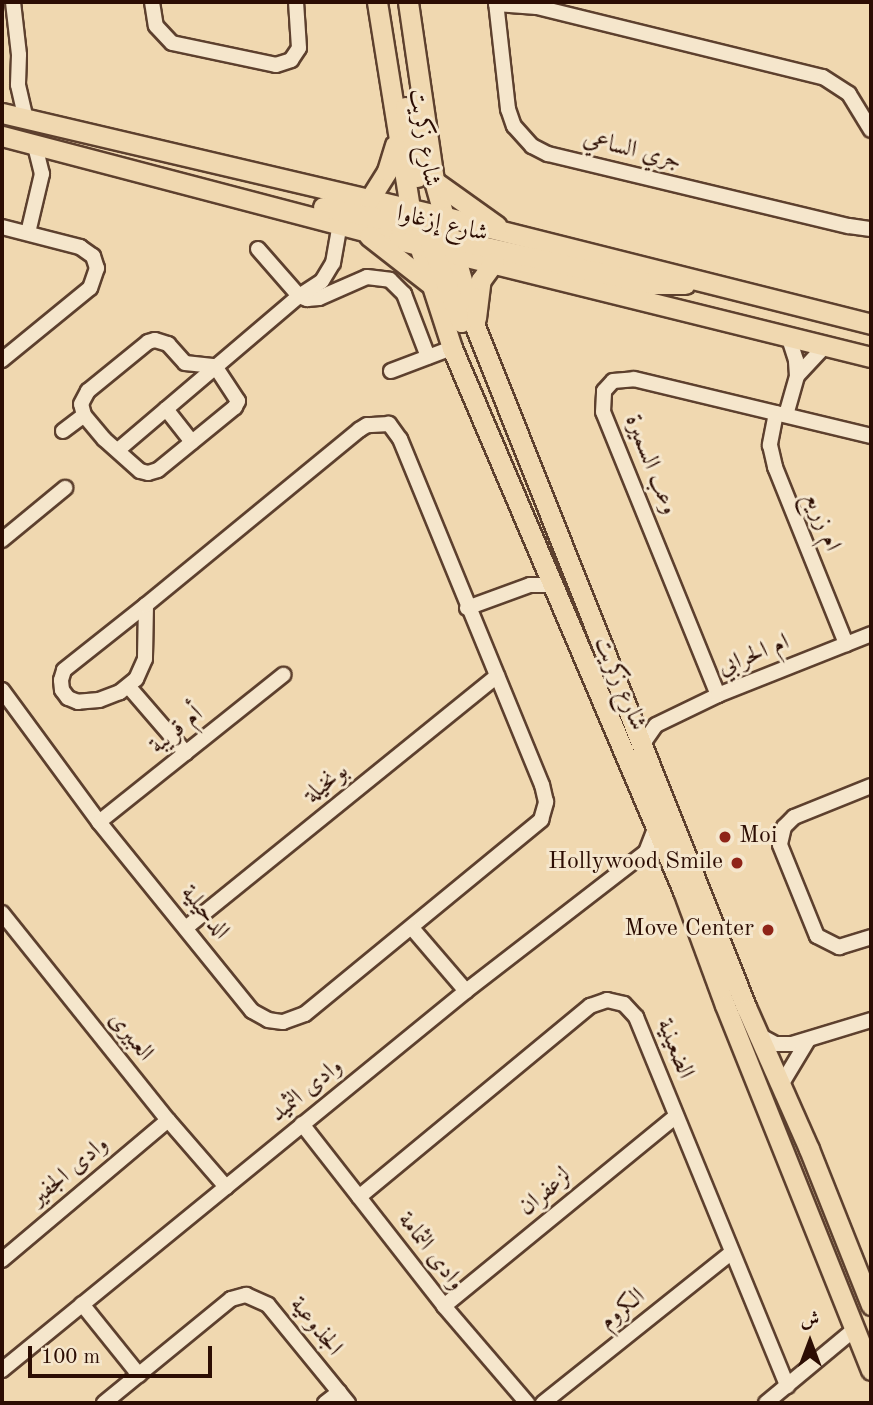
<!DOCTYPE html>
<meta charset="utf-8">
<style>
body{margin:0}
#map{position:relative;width:873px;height:1405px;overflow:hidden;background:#f0d8b0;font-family:"Old Standard TT",Amiri,serif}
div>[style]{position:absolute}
.roads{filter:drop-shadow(2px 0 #5d402e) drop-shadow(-2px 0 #5d402e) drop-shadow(0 2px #5d402e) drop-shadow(0 -2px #5d402e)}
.minor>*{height:14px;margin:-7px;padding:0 7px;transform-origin:7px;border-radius:7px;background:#f5e6cc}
.major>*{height:19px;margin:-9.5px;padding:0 9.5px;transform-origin:9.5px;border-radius:9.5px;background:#f0d8b0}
.dots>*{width:19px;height:19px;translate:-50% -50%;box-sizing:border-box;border:4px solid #f5e6cc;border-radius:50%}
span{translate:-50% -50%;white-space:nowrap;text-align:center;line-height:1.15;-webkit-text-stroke:6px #f5e6cc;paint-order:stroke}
.street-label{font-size:24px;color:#2c0d03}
.poi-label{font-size:24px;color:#2c0d03}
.left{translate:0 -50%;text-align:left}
.right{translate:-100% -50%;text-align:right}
.frame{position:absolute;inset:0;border:4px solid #2c0d03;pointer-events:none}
.north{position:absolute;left:775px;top:1307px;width:70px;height:70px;-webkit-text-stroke:5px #f5e6cc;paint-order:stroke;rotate:0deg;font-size:19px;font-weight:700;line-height:28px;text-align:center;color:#2c0d03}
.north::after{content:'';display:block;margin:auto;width:24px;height:32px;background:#2c0d03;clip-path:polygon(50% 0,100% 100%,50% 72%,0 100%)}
.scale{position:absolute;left:28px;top:1346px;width:184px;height:32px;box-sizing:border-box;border:4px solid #2c0d03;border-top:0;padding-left:9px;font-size:21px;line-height:24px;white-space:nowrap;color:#2c0d03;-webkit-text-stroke:5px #f5e6cc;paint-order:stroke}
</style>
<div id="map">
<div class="roads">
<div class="minor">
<i style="left:13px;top:2px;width:53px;rotate:83.5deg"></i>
<i style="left:19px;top:55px;width:30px;rotate:92deg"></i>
<i style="left:18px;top:85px;width:36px;rotate:77deg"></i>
<i style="left:152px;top:2px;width:24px;rotate:81deg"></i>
<i style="left:156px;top:26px;width:23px;rotate:47deg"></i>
<i style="left:172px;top:43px;width:106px;rotate:11.9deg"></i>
<i style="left:276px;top:65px;width:16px;rotate:-18deg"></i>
<i style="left:291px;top:60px;width:14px;rotate:-56deg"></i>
<i style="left:299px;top:48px;width:46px;rotate:-93.7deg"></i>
<i style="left:496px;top:2px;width:108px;rotate:83.6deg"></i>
<i style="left:508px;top:109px;width:18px;rotate:71deg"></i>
<i style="left:514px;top:126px;width:27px;rotate:48deg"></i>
<i style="left:532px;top:146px;width:18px;rotate:27deg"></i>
<i style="left:548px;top:154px;width:309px;rotate:13.5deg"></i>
<i style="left:849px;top:226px;width:22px;rotate:8deg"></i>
<i style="left:496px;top:4px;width:41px;rotate:4.2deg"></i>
<i style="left:537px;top:7px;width:294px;rotate:13.8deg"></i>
<i style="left:823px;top:77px;width:31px;rotate:33deg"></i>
<i style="left:849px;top:94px;width:42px;rotate:58.6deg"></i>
<i style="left:2px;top:227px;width:81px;rotate:14.4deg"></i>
<i style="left:80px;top:247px;width:16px;rotate:35deg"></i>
<i style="left:93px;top:256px;width:13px;rotate:72deg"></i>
<i style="left:97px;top:268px;width:21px;rotate:109deg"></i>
<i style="left:90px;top:288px;width:114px;rotate:140.7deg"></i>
<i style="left:28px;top:233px;width:61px;rotate:-76.7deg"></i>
<i style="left:42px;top:174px;width:32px;rotate:-104deg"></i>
<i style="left:258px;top:249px;width:62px;rotate:48.9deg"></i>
<i style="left:299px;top:296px;width:9px;rotate:21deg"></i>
<i style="left:307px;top:299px;width:12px;rotate:-5deg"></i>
<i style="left:319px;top:298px;width:52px;rotate:-23.6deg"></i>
<i style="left:367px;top:277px;width:23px;rotate:7deg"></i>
<i style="left:390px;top:280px;width:20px;rotate:45deg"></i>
<i style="left:404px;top:294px;width:67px;rotate:69.1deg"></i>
<i style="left:155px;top:340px;width:14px;rotate:17deg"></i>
<i style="left:168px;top:344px;width:25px;rotate:48deg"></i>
<i style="left:185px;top:363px;width:30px;rotate:6deg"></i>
<i style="left:215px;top:366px;width:42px;rotate:56.7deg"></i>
<i style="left:238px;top:401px;width:7px;rotate:117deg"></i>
<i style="left:235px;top:407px;width:99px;rotate:140.7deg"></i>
<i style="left:158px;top:470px;width:10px;rotate:163deg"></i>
<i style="left:148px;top:473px;width:8px;rotate:-166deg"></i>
<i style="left:140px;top:471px;width:48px;rotate:-138.4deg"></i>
<i style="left:104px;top:439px;width:31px;rotate:-130deg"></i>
<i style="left:84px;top:415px;width:11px;rotate:-105deg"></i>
<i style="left:81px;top:404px;width:15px;rotate:-62deg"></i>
<i style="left:88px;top:391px;width:77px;rotate:-39.2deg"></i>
<i style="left:148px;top:342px;width:7px;rotate:-16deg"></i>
<i style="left:391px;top:371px;width:65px;rotate:-20.7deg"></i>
<i style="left:797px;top:376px;width:41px;rotate:-47deg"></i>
<i style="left:166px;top:409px;width:42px;rotate:51.8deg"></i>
<i style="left:776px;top:413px;width:33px;rotate:101deg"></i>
<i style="left:770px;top:445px;width:23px;rotate:77deg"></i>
<i style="left:775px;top:467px;width:191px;rotate:68.1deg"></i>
<i style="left:786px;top:415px;width:41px;rotate:-74.2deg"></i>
<i style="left:797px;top:376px;width:16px;rotate:-94deg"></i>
<i style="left:796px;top:360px;width:25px;rotate:-108deg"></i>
<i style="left:63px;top:431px;width:26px;rotate:-37deg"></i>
<i style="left:118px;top:450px;width:238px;rotate:-40.4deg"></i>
<i style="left:299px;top:296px;width:27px;rotate:-33deg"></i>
<i style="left:322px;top:281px;width:21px;rotate:-59deg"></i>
<i style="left:333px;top:263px;width:39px;rotate:-80deg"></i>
<i style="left:2px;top:540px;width:82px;rotate:-39.5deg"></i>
<i style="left:146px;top:605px;width:54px;rotate:91.1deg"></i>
<i style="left:145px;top:659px;width:22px;rotate:114deg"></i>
<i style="left:136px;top:679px;width:21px;rotate:141deg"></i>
<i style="left:120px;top:692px;width:22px;rotate:159deg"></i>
<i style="left:99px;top:700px;width:21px;rotate:175deg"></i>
<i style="left:78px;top:702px;width:11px;rotate:-158deg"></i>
<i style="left:68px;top:698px;width:10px;rotate:-127deg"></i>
<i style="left:62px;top:690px;width:10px;rotate:-96deg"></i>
<i style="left:61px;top:680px;width:10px;rotate:-73deg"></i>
<i style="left:64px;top:670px;width:105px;rotate:-38.4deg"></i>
<i style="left:467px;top:608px;width:67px;rotate:-20.1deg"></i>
<i style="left:530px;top:585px;width:23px"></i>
<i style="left:129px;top:687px;width:87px;rotate:49.2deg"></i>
<i style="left:2px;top:690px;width:164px;rotate:53.7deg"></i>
<i style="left:99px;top:822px;width:243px;rotate:51deg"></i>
<i style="left:252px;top:1011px;width:18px;rotate:29deg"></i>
<i style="left:268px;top:1020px;width:15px;rotate:8deg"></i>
<i style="left:283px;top:1022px;width:23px;rotate:-20deg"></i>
<i style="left:305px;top:1014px;width:306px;rotate:-39.4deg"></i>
<i style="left:541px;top:820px;width:19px;rotate:-74deg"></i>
<i style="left:546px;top:802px;width:17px;rotate:-103deg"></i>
<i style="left:542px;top:785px;width:374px;rotate:-112.3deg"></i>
<i style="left:400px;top:439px;width:19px;rotate:-126deg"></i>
<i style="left:389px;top:424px;width:22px;rotate:177deg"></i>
<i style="left:367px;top:425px;width:9px;rotate:148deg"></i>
<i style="left:359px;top:430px;width:276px;rotate:140.6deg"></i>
<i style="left:718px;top:695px;width:305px;rotate:-112.1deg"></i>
<i style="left:603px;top:412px;width:21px;rotate:-87deg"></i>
<i style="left:604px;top:391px;width:13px;rotate:-48deg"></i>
<i style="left:613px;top:381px;width:21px;rotate:-5deg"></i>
<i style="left:634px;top:379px;width:244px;rotate:13.5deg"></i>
<i style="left:642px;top:745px;width:24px;rotate:-55deg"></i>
<i style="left:656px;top:725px;width:69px;rotate:-25.8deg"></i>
<i style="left:718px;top:695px;width:165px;rotate:-21.7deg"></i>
<i style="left:871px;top:786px;width:83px;rotate:158.1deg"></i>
<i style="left:794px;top:817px;width:14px;rotate:135deg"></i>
<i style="left:784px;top:827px;width:18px;rotate:103deg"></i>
<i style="left:780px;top:845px;width:98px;rotate:67.9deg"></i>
<i style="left:817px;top:936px;width:25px;rotate:27deg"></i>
<i style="left:839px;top:947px;width:34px;rotate:-17deg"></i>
<i style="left:99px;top:822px;width:236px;rotate:-38.6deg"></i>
<i style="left:2px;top:913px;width:265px;rotate:51.3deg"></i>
<i style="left:168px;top:1120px;width:89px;rotate:49.1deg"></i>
<i style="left:187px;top:927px;width:399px;rotate:-39deg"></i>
<i style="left:412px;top:928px;width:83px;rotate:49.4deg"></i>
<i style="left:759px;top:1035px;width:18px;rotate:29deg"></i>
<i style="left:775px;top:1044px;width:17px"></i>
<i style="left:792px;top:1044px;width:83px;rotate:-16.9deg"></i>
<i style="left:781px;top:1085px;width:52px;rotate:-59deg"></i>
<i style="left:302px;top:1124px;width:231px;rotate:52deg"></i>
<i style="left:444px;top:1306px;width:128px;rotate:49.4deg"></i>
<i style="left:359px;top:1197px;width:300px;rotate:-39.6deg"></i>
<i style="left:590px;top:1006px;width:18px;rotate:-19deg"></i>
<i style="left:607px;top:1000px;width:17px;rotate:13deg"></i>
<i style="left:624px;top:1004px;width:18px;rotate:47deg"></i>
<i style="left:636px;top:1017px;width:399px;rotate:67.7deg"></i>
<i style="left:2px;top:1260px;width:217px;rotate:-40.1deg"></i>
<i style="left:82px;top:1304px;width:91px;rotate:51.2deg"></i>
<i style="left:444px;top:1306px;width:300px;rotate:-39.3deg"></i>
<i style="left:2px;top:1370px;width:599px;rotate:-39.24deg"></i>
<i style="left:466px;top:991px;width:227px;rotate:-37.7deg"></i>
<i style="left:646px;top:852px;width:25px;rotate:-69deg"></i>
<i style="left:104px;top:1403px;width:164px;rotate:-39.3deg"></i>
<i style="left:231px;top:1299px;width:16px;rotate:-15deg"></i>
<i style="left:246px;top:1295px;width:24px;rotate:24deg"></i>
<i style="left:268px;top:1305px;width:127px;rotate:50.8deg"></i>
<i style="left:325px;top:1403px;width:18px;rotate:-38deg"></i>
<i style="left:543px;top:1403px;width:241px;rotate:-38.6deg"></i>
<i style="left:766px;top:1403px;width:117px;rotate:-39.8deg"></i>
</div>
<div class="major">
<i style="left:377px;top:2px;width:228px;rotate:80.9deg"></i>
<i style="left:413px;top:227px;width:127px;rotate:72.1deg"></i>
<i style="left:452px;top:348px;width:590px;rotate:66.95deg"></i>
<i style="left:683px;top:891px;width:121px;rotate:69.8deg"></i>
<i style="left:725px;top:1005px;width:393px;rotate:68.2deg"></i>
<i style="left:408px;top:2px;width:181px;rotate:81.7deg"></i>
<i style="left:434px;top:181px;width:151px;rotate:74.2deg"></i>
<i style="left:475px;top:326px;width:735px;rotate:68.29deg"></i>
<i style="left:747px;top:1009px;width:153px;rotate:66.1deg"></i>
<i style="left:809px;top:1149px;width:168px;rotate:68.3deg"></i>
<i style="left:405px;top:107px;width:71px;rotate:80.3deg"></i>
<i style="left:2px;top:113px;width:452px;rotate:13.2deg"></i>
<i style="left:442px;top:216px;width:442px;rotate:14.1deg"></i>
<i style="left:2px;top:136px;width:409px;rotate:14.7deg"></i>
<i style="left:398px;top:240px;width:487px;rotate:13.9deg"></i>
<i style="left:434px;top:181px;width:77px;rotate:35.5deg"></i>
<i style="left:369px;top:200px;width:34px;rotate:-58deg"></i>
<i style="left:387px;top:171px;width:27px;rotate:-73deg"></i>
<i style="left:323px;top:207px;width:103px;rotate:11.2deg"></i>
<i style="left:369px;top:236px;width:76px;rotate:38.1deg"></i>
<i style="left:437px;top:236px;width:220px;rotate:12.6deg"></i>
<i style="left:652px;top:284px;width:33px"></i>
<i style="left:429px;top:239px;width:89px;rotate:68.9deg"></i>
<i style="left:476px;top:318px;width:38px;rotate:-83deg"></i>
<i style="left:481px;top:280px;width:22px;rotate:-54deg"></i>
</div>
</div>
<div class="dots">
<i style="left:725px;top:837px;background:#8f2418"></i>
<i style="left:737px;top:863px;background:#8f2418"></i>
<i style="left:768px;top:930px;background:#8f2418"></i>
</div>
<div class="street-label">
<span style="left:423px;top:138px;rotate:81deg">شارع زكريت</span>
<span style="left:632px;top:151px;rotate:14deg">جري الساعي</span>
<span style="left:442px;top:225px;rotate:13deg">شارع إزغاوا</span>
<span style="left:650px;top:465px;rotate:68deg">وعب السميرة</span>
<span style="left:821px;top:522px;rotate:68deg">ام زريع</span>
<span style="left:754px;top:656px;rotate:-22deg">ام الحرابي</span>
<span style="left:619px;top:684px;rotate:67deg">شارع زكريت</span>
<span style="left:177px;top:731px;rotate:-39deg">أم قريبة</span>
<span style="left:327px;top:784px;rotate:-39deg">بونخيلة</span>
<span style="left:204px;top:913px;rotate:51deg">الدحيلية</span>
<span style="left:130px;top:1037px;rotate:51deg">العبيرى</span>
<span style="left:674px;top:1049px;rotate:68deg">الضعينية</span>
<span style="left:307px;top:1091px;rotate:-39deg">وادى الثميد</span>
<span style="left:70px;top:1172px;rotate:-40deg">وادى الجفير</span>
<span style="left:546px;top:1193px;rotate:-39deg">لزعفران</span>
<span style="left:430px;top:1252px;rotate:52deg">وادى الثمامة</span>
<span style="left:623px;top:1310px;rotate:-39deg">الكروم</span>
<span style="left:315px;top:1327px;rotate:51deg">الجذوعية</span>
</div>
<div class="poi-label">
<span class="left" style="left:739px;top:837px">Moi</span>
<span class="right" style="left:723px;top:863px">Hollywood Smile</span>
<span class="right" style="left:754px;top:930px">Move Center</span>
</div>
<div class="frame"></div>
<div class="north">ش</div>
<div class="scale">100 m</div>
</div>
